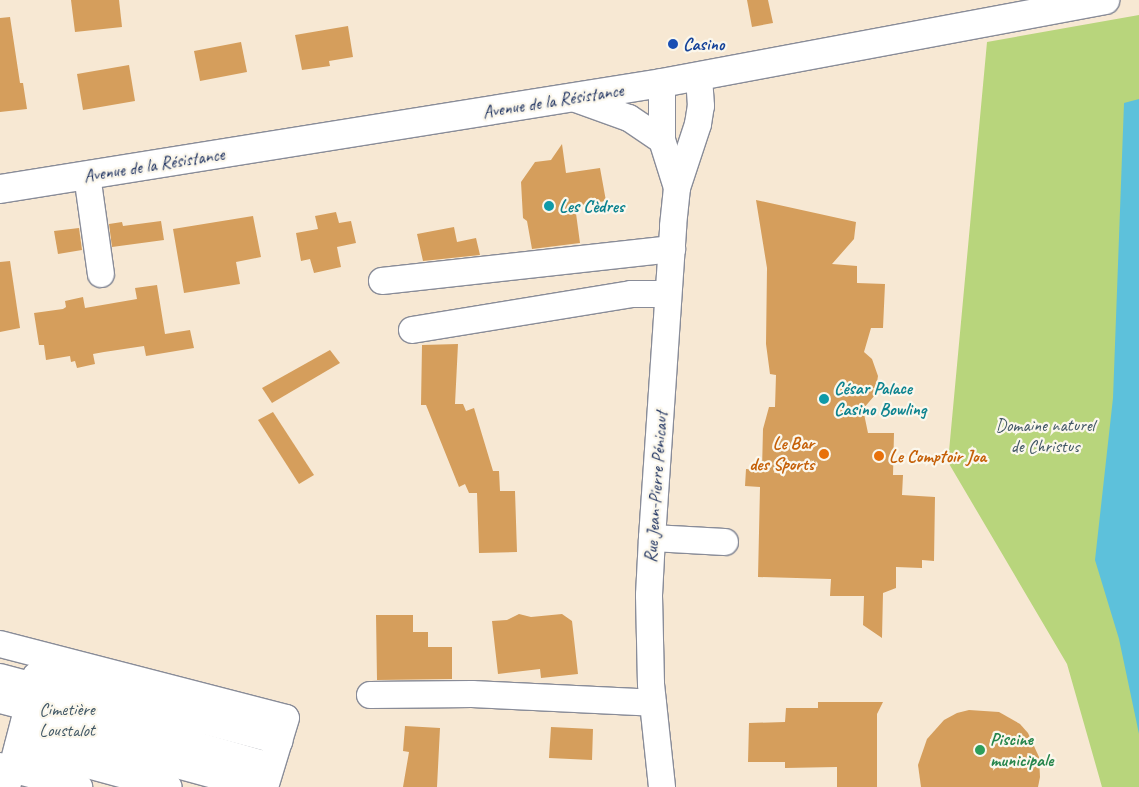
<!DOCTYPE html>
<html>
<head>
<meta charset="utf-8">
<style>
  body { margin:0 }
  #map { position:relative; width:1139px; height:787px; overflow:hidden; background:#f7e8d3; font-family:Caveat,sans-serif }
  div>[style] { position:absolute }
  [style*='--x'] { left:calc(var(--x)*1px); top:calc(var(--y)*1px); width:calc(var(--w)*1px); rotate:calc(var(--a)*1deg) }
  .green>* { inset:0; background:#b8d57c }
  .water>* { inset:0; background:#5dc1db }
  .building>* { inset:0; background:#d59e5c }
  .roads { filter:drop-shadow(1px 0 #898c98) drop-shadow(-1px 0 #898c98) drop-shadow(0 1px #898c98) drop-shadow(0 -1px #898c98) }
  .minor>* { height:26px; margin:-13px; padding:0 13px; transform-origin:13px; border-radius:13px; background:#fff }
  .major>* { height:28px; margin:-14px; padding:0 14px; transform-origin:14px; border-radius:14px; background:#fff }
  .dots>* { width:14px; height:14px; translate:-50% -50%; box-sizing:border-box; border:2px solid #fbf7ec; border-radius:50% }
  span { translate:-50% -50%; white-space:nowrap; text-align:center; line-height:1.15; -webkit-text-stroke:4.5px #fbf7ec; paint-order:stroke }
  .transit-label { font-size:18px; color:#164399; font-weight:700 }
  .left { translate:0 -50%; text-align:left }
  .street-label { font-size:18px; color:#1b2f5e }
  .culture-label { font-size:18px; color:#0d838f; font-weight:700 }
  .park-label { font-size:18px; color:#425866 }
  .food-label { font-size:18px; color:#c56008; font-weight:700 }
  .right { translate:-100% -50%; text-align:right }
  .leisure-label { font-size:18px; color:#27864d; font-weight:700 }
</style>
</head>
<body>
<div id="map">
  <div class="green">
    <i style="clip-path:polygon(1139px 15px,1139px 787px,1102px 787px,1067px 664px,948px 462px,987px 42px)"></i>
  </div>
  <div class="water">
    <i style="clip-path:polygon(1139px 99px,1139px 734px,1119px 639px,1095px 560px,1113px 398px,1124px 103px)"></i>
  </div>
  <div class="building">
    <i style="clip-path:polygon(71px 0,119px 0,122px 27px,75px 32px)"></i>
    <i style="clip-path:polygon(747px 0,768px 0,773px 23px,752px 27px)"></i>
    <i style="clip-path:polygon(10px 17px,20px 83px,23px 83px,27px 109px,0 112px,0 18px)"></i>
    <i style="clip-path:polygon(348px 26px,353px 57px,329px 61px,330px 66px,302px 70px,295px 35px)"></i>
    <i style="clip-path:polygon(241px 42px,247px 72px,200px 81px,194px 51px)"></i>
    <i style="clip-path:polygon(129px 65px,135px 101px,83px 110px,77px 74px)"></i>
    <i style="clip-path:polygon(562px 144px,566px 173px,600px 168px,606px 201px,575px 206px,580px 243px,532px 249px,527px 221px,523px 218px,521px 182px,535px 162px,551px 160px)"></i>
    <i style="clip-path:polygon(756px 200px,856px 222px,854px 239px,832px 264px,857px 266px,857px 283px,885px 284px,883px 328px,871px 328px,864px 352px,872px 359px,878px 376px,875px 395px,863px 409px,868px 433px,894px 433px,893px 475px,903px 475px,902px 495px,935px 497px,934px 561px,922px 560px,922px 568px,896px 567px,896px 588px,883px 593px,882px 638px,863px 625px,864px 596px,830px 596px,831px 579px,758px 577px,760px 487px,745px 486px,746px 469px,762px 470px,763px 429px,769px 407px,775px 407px,776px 375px,770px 374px,766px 344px,767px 268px)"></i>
    <i style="clip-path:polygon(336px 212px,339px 223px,351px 221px,356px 243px,337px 247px,341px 267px,314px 273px,310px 259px,301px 261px,296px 233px,318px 229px,315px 216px)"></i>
    <i style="clip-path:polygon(253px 216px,261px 257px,236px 262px,240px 284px,184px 293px,173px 229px)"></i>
    <i style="clip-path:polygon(161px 221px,164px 240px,112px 247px,109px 224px,122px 222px,123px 226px)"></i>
    <i style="clip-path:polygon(454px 227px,457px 242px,476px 238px,480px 255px,423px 261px,417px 234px)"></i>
    <i style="clip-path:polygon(79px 228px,82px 250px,58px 254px,54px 231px)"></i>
    <i style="clip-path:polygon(10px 261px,20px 328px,0 332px,0 262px)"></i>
    <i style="clip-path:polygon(157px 285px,165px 334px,190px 330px,194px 348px,146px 356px,144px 346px,104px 352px,93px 354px,95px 364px,77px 368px,75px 361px,71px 362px,70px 356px,46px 360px,44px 345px,39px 345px,34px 313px,63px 309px,66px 307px,65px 301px,83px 297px,85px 308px,137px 299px,135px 288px)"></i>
    <i style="clip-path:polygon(458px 344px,455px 404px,463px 404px,466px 411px,474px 408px,493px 471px,499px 471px,500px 491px,515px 491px,517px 552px,479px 553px,477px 493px,469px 493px,465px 484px,459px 487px,426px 405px,421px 405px,422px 345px)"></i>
    <i style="clip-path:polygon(330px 350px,340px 363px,272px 403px,262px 388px)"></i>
    <i style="clip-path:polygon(273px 412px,314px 475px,299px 484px,258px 420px)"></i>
    <i style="clip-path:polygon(519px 614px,531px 617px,562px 614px,572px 621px,578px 674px,541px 678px,540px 669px,498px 674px,492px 621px,507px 620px)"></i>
    <i style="clip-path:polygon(376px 615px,413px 615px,413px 632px,428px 632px,428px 647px,452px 647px,452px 679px,377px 680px)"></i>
    <i style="clip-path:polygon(818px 702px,883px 702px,877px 714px,877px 787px,837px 787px,837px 767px,785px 768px,785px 762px,748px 762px,749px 723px,785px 722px,786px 708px,818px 708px)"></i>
    <i style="clip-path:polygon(969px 710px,999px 712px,1020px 724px,1028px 733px,1039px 757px,1040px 777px,1038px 787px,921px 787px,918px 765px,927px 739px,944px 720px,957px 713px)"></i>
    <i style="clip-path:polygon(405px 726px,440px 728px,437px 787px,403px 787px,409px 752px,403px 751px)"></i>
    <i style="clip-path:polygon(551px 727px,593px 729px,592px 760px,549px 758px)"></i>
  </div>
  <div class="roads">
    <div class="minor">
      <i style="--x:662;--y:83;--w:57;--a:90"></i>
      <i style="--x:662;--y:140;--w:50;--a:72.6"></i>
      <i style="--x:573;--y:98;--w:59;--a:19.7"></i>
      <i style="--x:629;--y:118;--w:40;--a:34"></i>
      <i style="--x:87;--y:175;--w:100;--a:82"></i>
      <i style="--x:382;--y:281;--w:292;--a:-6.3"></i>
      <i style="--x:412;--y:330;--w:222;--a:-9.3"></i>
      <i style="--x:631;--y:294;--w:37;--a:0"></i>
      <i style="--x:652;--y:538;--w:73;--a:3.1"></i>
      <i style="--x:0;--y:644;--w:295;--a:14.5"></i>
      <i style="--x:286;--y:718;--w:24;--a:107"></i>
      <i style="--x:0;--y:677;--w:35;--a:15"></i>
      <i style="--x:370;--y:695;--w:102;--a:-0.6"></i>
      <i style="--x:472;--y:694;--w:181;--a:2.8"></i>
      <i style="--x:30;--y:698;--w:250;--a:15.8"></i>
      <i style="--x:0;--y:700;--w:29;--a:14"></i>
      <i style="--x:24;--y:723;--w:243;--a:15.3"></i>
      <i style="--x:18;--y:746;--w:156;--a:15.2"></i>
      <i style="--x:0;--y:766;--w:82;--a:14.9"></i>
      <i style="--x:7;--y:787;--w:115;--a:-75.4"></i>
      <i style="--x:36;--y:676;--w:252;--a:15"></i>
      <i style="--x:279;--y:741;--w:48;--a:106.9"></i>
      <i style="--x:662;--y:787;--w:104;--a:-96.1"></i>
      <i style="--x:651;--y:684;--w:89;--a:-91.3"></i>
      <i style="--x:649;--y:595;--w:57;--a:-87"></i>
      <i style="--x:652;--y:538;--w:313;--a:-86.1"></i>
      <i style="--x:673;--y:226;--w:38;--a:-84"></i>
      <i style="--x:677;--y:188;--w:67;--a:-71.8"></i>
      <i style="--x:698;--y:124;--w:18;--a:-81"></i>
      <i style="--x:701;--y:106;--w:29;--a:-94"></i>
    </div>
    <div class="major">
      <i style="--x:0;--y:189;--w:670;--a:-9.1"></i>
      <i style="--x:662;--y:83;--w:451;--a:-10.6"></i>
    </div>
  </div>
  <div class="dots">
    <i style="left:673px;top:44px;background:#1a4fb4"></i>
    <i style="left:549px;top:206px;background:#0f9aa8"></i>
    <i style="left:824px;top:399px;background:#0f9aa8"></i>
    <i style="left:824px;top:454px;background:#e8710a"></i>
    <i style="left:879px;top:456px;background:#e8710a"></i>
    <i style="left:980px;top:750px;background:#2e9e5b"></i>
  </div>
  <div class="transit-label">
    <span class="left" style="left:683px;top:44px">Casino</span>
  </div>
  <div class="street-label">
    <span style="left:553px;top:101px;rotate:-9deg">Avenue de la Résistance</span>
    <span style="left:154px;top:165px;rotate:-9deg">Avenue de la Résistance</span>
    <span style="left:656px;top:487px;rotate:-86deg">Rue Jean-Pierre Pénicaut</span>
  </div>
  <div class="culture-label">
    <span class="left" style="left:559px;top:206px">Les Cèdres</span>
    <span class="left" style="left:834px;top:399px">César Palace<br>Casino Bowling</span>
  </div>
  <div class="park-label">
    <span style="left:1045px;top:436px">Domaine naturel<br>de Christus</span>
    <span style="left:67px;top:720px">Cimetière<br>Loustalot</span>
  </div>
  <div class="food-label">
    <span class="right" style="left:814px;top:454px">Le Bar<br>des Sports</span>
    <span class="left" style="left:889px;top:456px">Le Comptoir Joa</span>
  </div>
  <div class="leisure-label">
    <span class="left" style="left:990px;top:750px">Piscine<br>municipale</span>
  </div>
</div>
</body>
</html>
